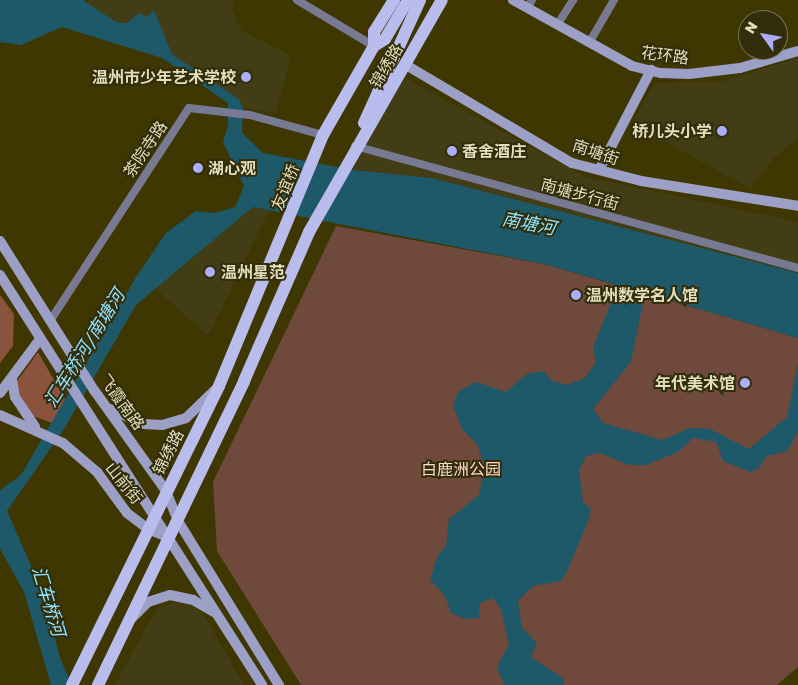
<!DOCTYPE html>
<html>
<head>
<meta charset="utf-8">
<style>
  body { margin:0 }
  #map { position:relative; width:798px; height:685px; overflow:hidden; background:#3f3701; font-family:"Golos Text","Noto Sans SC",sans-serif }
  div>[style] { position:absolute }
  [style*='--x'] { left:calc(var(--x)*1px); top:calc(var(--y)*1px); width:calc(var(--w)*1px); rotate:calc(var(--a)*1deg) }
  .built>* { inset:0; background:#433d15 }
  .green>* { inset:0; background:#6f493c }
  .forest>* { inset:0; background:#8b523e }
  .water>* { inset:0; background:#1e596a }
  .street>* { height:8px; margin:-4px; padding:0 4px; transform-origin:4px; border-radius:4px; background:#787a93 }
  .secondary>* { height:10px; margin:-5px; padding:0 5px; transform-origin:5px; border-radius:5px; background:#9da0c6 }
  .primary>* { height:12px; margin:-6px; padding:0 6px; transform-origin:6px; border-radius:6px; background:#b9bdee }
  .dots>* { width:14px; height:14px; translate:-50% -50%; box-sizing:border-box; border:2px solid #322d0a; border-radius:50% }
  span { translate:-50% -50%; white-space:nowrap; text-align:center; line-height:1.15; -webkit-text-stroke:4px #322d0a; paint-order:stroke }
  .street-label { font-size:16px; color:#e2debe }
  .poi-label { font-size:16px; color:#e2debe; font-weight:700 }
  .right { translate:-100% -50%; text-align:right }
  .left { translate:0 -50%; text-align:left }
  .park-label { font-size:16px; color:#fed9cc }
  .water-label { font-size:18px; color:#8fe3ff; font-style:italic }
  .north { position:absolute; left:738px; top:10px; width:50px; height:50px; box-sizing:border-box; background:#322d0a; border:1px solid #787452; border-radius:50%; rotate:302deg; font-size:14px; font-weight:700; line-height:20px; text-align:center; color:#e2debe }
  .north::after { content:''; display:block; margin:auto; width:18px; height:22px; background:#abaffb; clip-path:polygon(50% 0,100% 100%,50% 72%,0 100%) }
</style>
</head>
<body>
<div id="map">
  <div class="built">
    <i style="clip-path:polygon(89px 0,236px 0,232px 9px,242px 31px,291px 55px,276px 113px,243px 108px,239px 99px,172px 54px,154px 11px,146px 17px,139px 13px,127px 23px,116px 22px,87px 4px)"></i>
    <i style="clip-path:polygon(798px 58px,798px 139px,773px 158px,751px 189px,632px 123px,655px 83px,720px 82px)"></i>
    <i style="clip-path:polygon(405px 78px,586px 177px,798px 222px,798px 273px,432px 178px,353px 170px,376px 121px)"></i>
    <i style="clip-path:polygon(253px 207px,269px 211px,208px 336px,156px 289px)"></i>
    <i style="clip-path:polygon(183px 601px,202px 612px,244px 685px,115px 685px,157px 608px)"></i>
  </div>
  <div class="green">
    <i style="clip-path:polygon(336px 226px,544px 264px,798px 338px,798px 667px,777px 685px,301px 685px,217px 551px,213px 482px)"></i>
  </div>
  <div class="forest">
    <i style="clip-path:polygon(0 295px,14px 314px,13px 346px,0 363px)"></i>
    <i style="clip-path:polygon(38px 352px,66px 401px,52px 423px,28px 414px,15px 384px)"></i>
  </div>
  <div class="water">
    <i style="clip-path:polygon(0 0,83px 0,116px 22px,127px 23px,139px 13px,146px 17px,154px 10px,172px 54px,239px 99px,243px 108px,242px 133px,263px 153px,353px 170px,432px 178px,798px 273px,798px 338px,645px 293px,631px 362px,593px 409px,603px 423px,662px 440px,690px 428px,710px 429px,749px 449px,787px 417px,798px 364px,798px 432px,787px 451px,767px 456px,758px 469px,750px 472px,723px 461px,716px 442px,693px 438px,678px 452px,646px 465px,629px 465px,600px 453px,586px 456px,579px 470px,583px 503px,591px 509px,589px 519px,568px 569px,561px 581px,533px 586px,518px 601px,522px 628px,537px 643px,531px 657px,564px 679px,564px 685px,504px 685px,497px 667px,509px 644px,501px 610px,493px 598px,480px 603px,479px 618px,465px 619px,451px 613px,445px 596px,430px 580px,438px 555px,446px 546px,449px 519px,479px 495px,485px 467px,477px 444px,462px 429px,453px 406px,458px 392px,476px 382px,506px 392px,527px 374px,544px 371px,552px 381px,567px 385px,585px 378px,596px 362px,593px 347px,611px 303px,614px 284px,544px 264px,253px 207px,136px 305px,64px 429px,7px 511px,46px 600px,60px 658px,72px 685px,51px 685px,24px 592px,0 549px,0 490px,21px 475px,136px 277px,166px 233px,196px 211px,215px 213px,235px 207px,244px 186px,223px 142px,228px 126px,228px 103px,162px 58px,62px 27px,21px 45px,0 42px)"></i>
  </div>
  <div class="street">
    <i style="--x:297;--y:0;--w:90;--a:30.9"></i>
    <i style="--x:527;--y:8;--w:9;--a:-58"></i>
    <i style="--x:557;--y:25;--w:30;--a:-57"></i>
    <i style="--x:589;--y:43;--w:50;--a:-59.8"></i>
    <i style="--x:355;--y:146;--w:459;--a:15.4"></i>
    <i style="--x:50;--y:321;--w:254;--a:-56.9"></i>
    <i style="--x:189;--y:108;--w:61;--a:6.5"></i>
    <i style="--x:250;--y:115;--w:76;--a:15.3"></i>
  </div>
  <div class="secondary">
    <i style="--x:513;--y:0;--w:136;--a:29"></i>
    <i style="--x:632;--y:66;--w:30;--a:14"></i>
    <i style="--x:661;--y:73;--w:28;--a:2"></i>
    <i style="--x:689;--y:74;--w:51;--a:-6.7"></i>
    <i style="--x:740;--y:68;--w:60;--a:-16.3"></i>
    <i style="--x:406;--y:65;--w:193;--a:30.6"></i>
    <i style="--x:572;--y:163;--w:71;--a:14.6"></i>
    <i style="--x:641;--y:181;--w:159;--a:9"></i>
    <i style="--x:599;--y:170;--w:113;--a:-62.5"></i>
    <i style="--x:0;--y:241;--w:176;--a:57.8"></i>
    <i style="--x:94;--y:390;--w:124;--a:54.5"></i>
    <i style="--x:166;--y:491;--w:32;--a:68"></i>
    <i style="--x:178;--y:521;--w:193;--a:58.4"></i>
    <i style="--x:0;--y:275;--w:487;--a:57.4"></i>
    <i style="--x:12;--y:379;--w:18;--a:81"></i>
    <i style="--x:15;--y:397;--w:36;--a:56"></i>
    <i style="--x:0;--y:393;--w:67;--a:-53.5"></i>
    <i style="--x:110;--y:409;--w:36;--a:24"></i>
    <i style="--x:143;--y:424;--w:19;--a:3"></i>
    <i style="--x:162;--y:425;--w:25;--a:-16"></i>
    <i style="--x:186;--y:418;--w:40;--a:-44"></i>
    <i style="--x:0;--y:415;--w:69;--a:24"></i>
    <i style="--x:63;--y:443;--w:45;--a:40.5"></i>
    <i style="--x:97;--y:472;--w:51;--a:53.8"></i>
    <i style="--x:127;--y:513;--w:26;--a:37"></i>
    <i style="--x:148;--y:529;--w:22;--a:22"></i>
    <i style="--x:132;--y:618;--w:23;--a:-45"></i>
    <i style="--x:148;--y:602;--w:23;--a:-18"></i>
    <i style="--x:170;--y:595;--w:24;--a:12"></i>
    <i style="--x:193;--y:600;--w:24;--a:30"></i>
  </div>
  <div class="primary">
    <i style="--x:374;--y:46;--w:13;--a:-32"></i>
    <i style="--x:385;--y:39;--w:45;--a:-59.5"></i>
    <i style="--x:364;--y:123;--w:135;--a:-65.5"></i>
    <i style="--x:72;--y:685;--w:333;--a:-63.8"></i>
    <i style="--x:219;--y:386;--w:272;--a:-67.5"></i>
    <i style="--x:323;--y:135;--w:103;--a:-60.2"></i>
    <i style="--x:374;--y:46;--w:14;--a:-90"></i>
    <i style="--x:374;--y:32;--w:38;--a:-58"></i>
    <i style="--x:98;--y:685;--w:337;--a:-64.3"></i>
    <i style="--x:244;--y:381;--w:163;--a:-66.4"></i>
    <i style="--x:309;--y:232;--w:267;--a:-60.2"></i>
  </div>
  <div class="dots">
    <i style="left:246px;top:77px;background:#abaffb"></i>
    <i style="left:722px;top:131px;background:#abaffb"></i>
    <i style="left:452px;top:151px;background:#abaffb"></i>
    <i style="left:198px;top:168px;background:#abaffb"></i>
    <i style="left:210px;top:272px;background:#abaffb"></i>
    <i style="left:576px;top:295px;background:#abaffb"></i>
    <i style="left:745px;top:383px;background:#abaffb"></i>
  </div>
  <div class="street-label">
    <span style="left:665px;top:55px;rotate:7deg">花环路</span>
    <span style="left:386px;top:66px;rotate:-59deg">锦绣路</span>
    <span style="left:145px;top:149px;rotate:-56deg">茶院寺路</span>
    <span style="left:596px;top:152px;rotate:18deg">南塘街</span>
    <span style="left:285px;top:187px;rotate:-68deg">友谊桥</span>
    <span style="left:580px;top:194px;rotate:15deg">南塘步行街</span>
    <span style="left:122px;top:402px;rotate:54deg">飞霞南路</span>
    <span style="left:168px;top:452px;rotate:-63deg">锦绣路</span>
    <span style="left:124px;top:483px;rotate:51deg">山前街</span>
  </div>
  <div class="poi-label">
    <span class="right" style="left:236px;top:77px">温州市少年艺术学校</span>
    <span class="right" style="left:712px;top:131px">桥儿头小学</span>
    <span class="left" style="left:462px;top:151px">香舍酒庄</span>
    <span class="left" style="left:208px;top:168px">湖心观</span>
    <span class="left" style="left:221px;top:272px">温州星范</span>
    <span class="left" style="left:586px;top:295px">温州数学名人馆</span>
    <span class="right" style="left:735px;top:383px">年代美术馆</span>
  </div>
  <div class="park-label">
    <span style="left:461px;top:469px">白鹿洲公园</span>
  </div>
  <div class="water-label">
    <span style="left:529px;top:223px;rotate:11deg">南塘河</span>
    <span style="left:84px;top:348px;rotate:-58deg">汇车桥河/南塘河</span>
    <span style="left:49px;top:601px;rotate:73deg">汇车桥河</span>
  </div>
  <div class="north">N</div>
</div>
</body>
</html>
